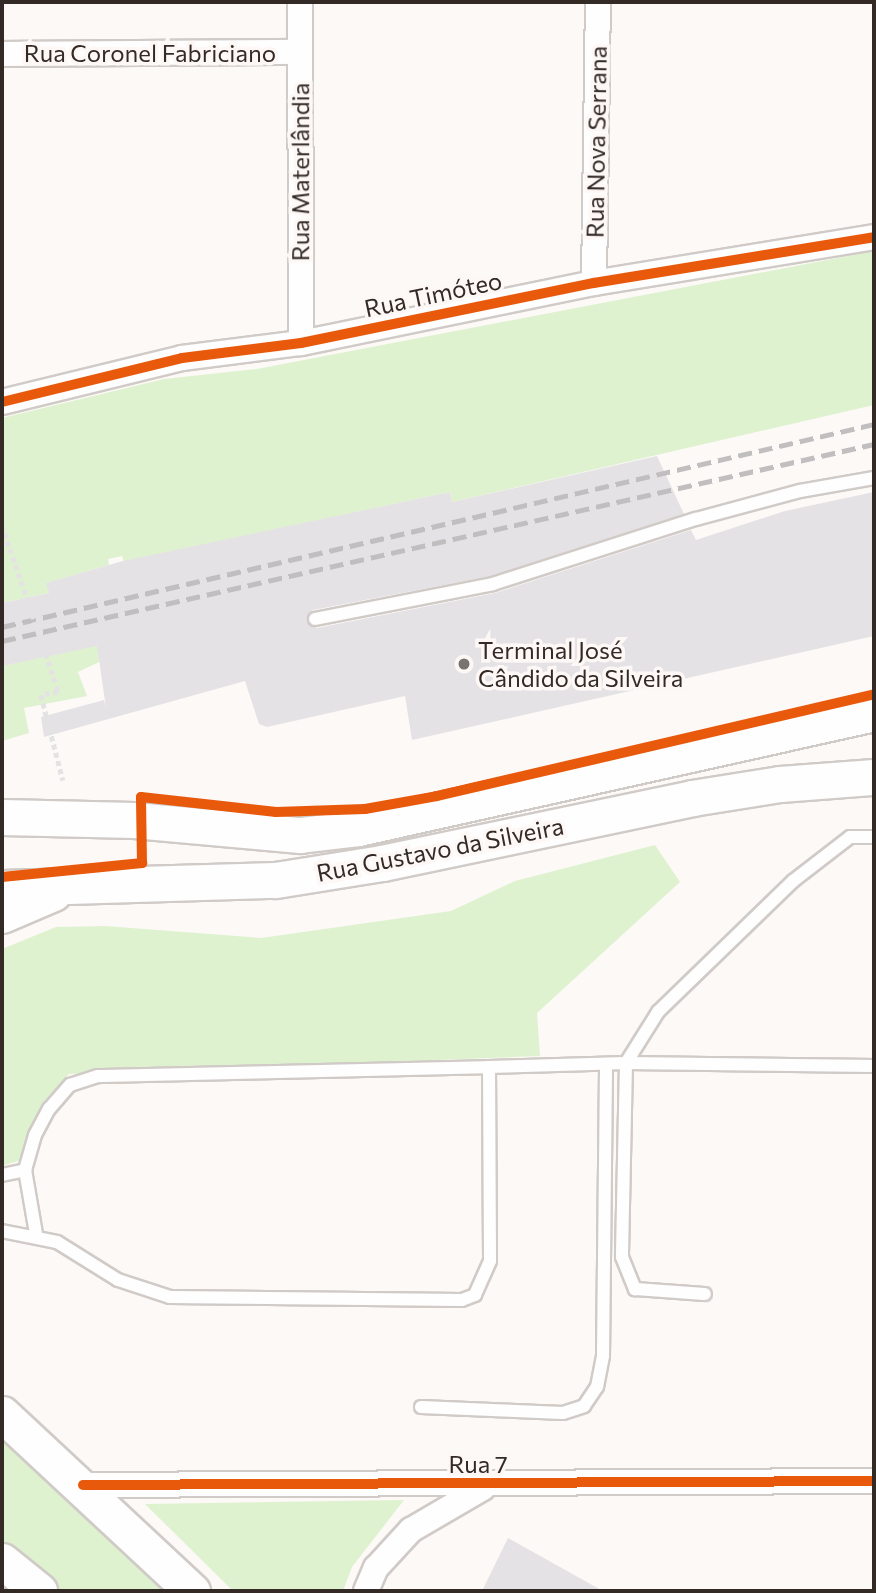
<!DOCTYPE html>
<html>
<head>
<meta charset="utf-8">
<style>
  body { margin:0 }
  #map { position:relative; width:876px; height:1593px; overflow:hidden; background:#fcf9f7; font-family:Commissioner,sans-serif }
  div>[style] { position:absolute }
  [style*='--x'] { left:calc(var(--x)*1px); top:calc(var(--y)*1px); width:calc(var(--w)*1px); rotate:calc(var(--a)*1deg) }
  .green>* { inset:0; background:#dff2cf }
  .building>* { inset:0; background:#e5e2e5 }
  .path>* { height:4.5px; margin-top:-2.25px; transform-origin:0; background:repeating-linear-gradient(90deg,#e4e3e3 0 5px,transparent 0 8.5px) }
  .roads { filter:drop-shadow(2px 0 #d1cbc8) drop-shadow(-2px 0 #d1cbc8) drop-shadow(0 2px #d1cbc8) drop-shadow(0 -2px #d1cbc8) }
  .lane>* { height:12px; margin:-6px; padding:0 6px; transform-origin:6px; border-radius:6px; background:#fffefe }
  .street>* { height:24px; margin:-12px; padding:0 12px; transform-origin:12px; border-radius:12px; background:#fffefe }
  .secondary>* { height:35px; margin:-17.5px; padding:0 17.5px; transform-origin:17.5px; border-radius:17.5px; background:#fffefe }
  .rail>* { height:5px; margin-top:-2.5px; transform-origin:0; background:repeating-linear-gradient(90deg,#c0bebe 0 14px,transparent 0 21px) }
  .path-bridge>* { height:4.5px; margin-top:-2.25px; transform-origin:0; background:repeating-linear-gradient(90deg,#e4e3e3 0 5px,transparent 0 8.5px) }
  .cycleway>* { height:10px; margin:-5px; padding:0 5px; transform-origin:5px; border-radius:5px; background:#e8590c }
  .dots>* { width:19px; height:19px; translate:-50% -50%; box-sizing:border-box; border:4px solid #fdf8f6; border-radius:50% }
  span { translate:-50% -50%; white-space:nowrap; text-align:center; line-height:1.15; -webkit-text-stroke:7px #fdf8f6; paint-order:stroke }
  .street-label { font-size:24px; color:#332a26 }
  .poi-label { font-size:24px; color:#332a26 }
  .left { translate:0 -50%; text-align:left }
  .frame { position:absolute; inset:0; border:4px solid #332a26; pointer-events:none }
</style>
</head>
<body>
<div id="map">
  <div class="green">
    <i style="clip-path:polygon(874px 251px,874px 405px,452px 502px,450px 492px,124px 562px,122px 556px,108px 559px,109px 565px,47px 583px,49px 593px,2px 603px,2px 418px,164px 379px,257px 369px)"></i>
    <i style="clip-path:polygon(110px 641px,114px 655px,78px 672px,87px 696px,24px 708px,29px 733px,2px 741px,2px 666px)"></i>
    <i style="clip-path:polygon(655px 845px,680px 882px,537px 1013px,540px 1056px,69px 1074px,42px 1103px,21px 1160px,2px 1166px,2px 949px,56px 927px,105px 926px,261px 938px,451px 911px,515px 881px)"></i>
    <i style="clip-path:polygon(2px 1438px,99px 1522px,175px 1591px,59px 1591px,2px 1541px)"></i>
    <i style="clip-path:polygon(404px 1500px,352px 1567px,343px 1591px,233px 1591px,145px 1504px)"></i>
  </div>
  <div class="building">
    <i style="clip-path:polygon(657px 456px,684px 514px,491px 576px,313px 610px,307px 621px,317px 628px,495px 593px,691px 530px,696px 540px,785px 511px,874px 492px,874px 636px,412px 740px,405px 696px,267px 727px,259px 724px,245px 681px,44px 737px,41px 717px,104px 700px,106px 708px,97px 646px,2px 666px,2px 603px,49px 593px,46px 583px,123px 561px,450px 492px,452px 502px)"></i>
    <i style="clip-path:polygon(508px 1538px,603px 1591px,482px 1591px)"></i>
  </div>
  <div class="path">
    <i style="--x:57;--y:687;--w:5;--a:79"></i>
    <i style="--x:58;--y:692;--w:17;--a:170"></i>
    <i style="--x:41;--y:695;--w:88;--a:75.5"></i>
  </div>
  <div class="roads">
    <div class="lane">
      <i style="--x:315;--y:619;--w:181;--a:-11.1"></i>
      <i style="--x:493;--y:584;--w:213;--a:-17.8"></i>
      <i style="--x:696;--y:519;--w:108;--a:-15.1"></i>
      <i style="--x:800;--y:491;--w:75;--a:-10"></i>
      <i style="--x:874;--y:837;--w:24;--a:180"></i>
      <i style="--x:850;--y:837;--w:72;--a:142.3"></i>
      <i style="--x:793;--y:881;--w:188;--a:135.9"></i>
      <i style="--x:658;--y:1012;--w:60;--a:122.1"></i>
      <i style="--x:626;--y:1063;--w:248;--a:0.7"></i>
      <i style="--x:489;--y:1067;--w:137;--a:-1.7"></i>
      <i style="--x:626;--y:1063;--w:194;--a:91.2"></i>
      <i style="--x:622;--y:1257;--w:35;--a:68"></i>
      <i style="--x:635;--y:1289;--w:70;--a:4.1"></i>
      <i style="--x:25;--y:1170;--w:65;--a:80.2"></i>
      <i style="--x:2;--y:1175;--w:24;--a:-12"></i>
      <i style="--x:25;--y:1170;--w:36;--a:-74"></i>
      <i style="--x:35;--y:1135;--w:30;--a:-62"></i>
      <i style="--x:49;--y:1109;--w:32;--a:-49"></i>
      <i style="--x:70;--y:1085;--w:29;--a:-18"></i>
      <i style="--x:98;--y:1076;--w:391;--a:-1.3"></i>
      <i style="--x:489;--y:1067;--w:194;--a:89.7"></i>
      <i style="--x:490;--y:1261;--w:37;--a:114"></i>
      <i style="--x:475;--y:1295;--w:14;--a:159"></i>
      <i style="--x:462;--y:1300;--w:292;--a:-179.4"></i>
      <i style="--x:170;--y:1297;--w:55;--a:-161.9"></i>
      <i style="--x:118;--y:1280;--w:72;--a:-148.1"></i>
      <i style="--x:57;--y:1242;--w:56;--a:-168.7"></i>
      <i style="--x:421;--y:1407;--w:142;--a:2.4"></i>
      <i style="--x:563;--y:1413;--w:22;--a:-18"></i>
      <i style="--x:584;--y:1406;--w:23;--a:-56"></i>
      <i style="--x:597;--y:1387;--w:32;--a:-79"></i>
      <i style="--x:603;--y:1356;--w:292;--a:-89.4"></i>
    </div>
    <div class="street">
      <i style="--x:300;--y:2;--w:341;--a:89.8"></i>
      <i style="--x:2;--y:54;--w:297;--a:-0.4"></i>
      <i style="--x:594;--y:283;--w:281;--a:-89.2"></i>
      <i style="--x:2;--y:402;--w:185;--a:-13.7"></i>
      <i style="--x:182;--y:358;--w:120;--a:-7.2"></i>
      <i style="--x:301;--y:343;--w:299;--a:-11.6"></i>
      <i style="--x:594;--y:283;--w:284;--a:-9.3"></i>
      <i style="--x:83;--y:1485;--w:791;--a:-0.29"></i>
      <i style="--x:366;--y:1591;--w:25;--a:-67"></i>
      <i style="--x:376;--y:1568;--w:52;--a:-47.4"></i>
      <i style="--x:411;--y:1530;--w:83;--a:-30.3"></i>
    </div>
    <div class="secondary">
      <i style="--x:2;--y:817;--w:132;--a:1.3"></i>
      <i style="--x:134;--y:820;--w:167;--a:5.2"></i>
      <i style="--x:300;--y:835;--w:58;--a:-6.9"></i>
      <i style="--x:358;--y:828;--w:529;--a:-12.56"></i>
      <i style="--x:2;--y:888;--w:274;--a:-1.7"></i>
      <i style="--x:276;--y:880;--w:107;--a:-9.1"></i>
      <i style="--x:382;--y:863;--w:317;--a:-11.8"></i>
      <i style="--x:692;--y:798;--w:89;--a:-9"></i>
      <i style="--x:780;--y:784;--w:94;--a:-4.3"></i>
      <i style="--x:2;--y:915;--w:56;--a:-23.3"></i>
      <i style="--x:2;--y:1414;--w:260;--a:43"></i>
      <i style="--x:2;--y:1561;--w:48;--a:39"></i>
    </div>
  </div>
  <div class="rail">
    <i style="--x:2;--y:627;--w:895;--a:-13.1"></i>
    <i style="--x:2;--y:641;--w:894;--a:-12.73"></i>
  </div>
  <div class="path-bridge">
    <i style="--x:2;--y:525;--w:171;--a:71.2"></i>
  </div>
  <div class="cycleway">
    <i style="--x:2;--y:402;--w:185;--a:-13.7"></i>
    <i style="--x:182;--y:358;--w:120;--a:-7.2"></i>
    <i style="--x:301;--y:343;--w:299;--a:-11.6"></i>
    <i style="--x:594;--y:283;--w:284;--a:-9.3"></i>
    <i style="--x:2;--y:877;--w:141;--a:-5.7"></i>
    <i style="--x:142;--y:863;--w:66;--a:-90.9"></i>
    <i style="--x:141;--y:797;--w:136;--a:6.3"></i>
    <i style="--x:276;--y:812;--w:89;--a:-1.9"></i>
    <i style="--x:365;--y:809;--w:73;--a:-10.2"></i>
    <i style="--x:437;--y:796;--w:449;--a:-13.1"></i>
    <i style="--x:83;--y:1485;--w:791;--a:-0.29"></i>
  </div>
  <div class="dots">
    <i style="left:464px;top:664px;background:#79726f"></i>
  </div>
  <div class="street-label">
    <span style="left:150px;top:53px">Rua Coronel Fabriciano</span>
    <span style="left:596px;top:142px;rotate:-89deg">Rua Nova Serrana</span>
    <span style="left:300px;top:172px;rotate:-90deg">Rua Materlândia</span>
    <span style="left:433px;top:294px;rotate:-12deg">Rua Timóteo</span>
    <span style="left:440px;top:849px;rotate:-11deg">Rua Gustavo da Silveira</span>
    <span style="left:478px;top:1464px">Rua 7</span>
  </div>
  <div class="poi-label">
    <span class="left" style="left:478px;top:664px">Terminal José<br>Cândido da Silveira</span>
  </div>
  <div class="frame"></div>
</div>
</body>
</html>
